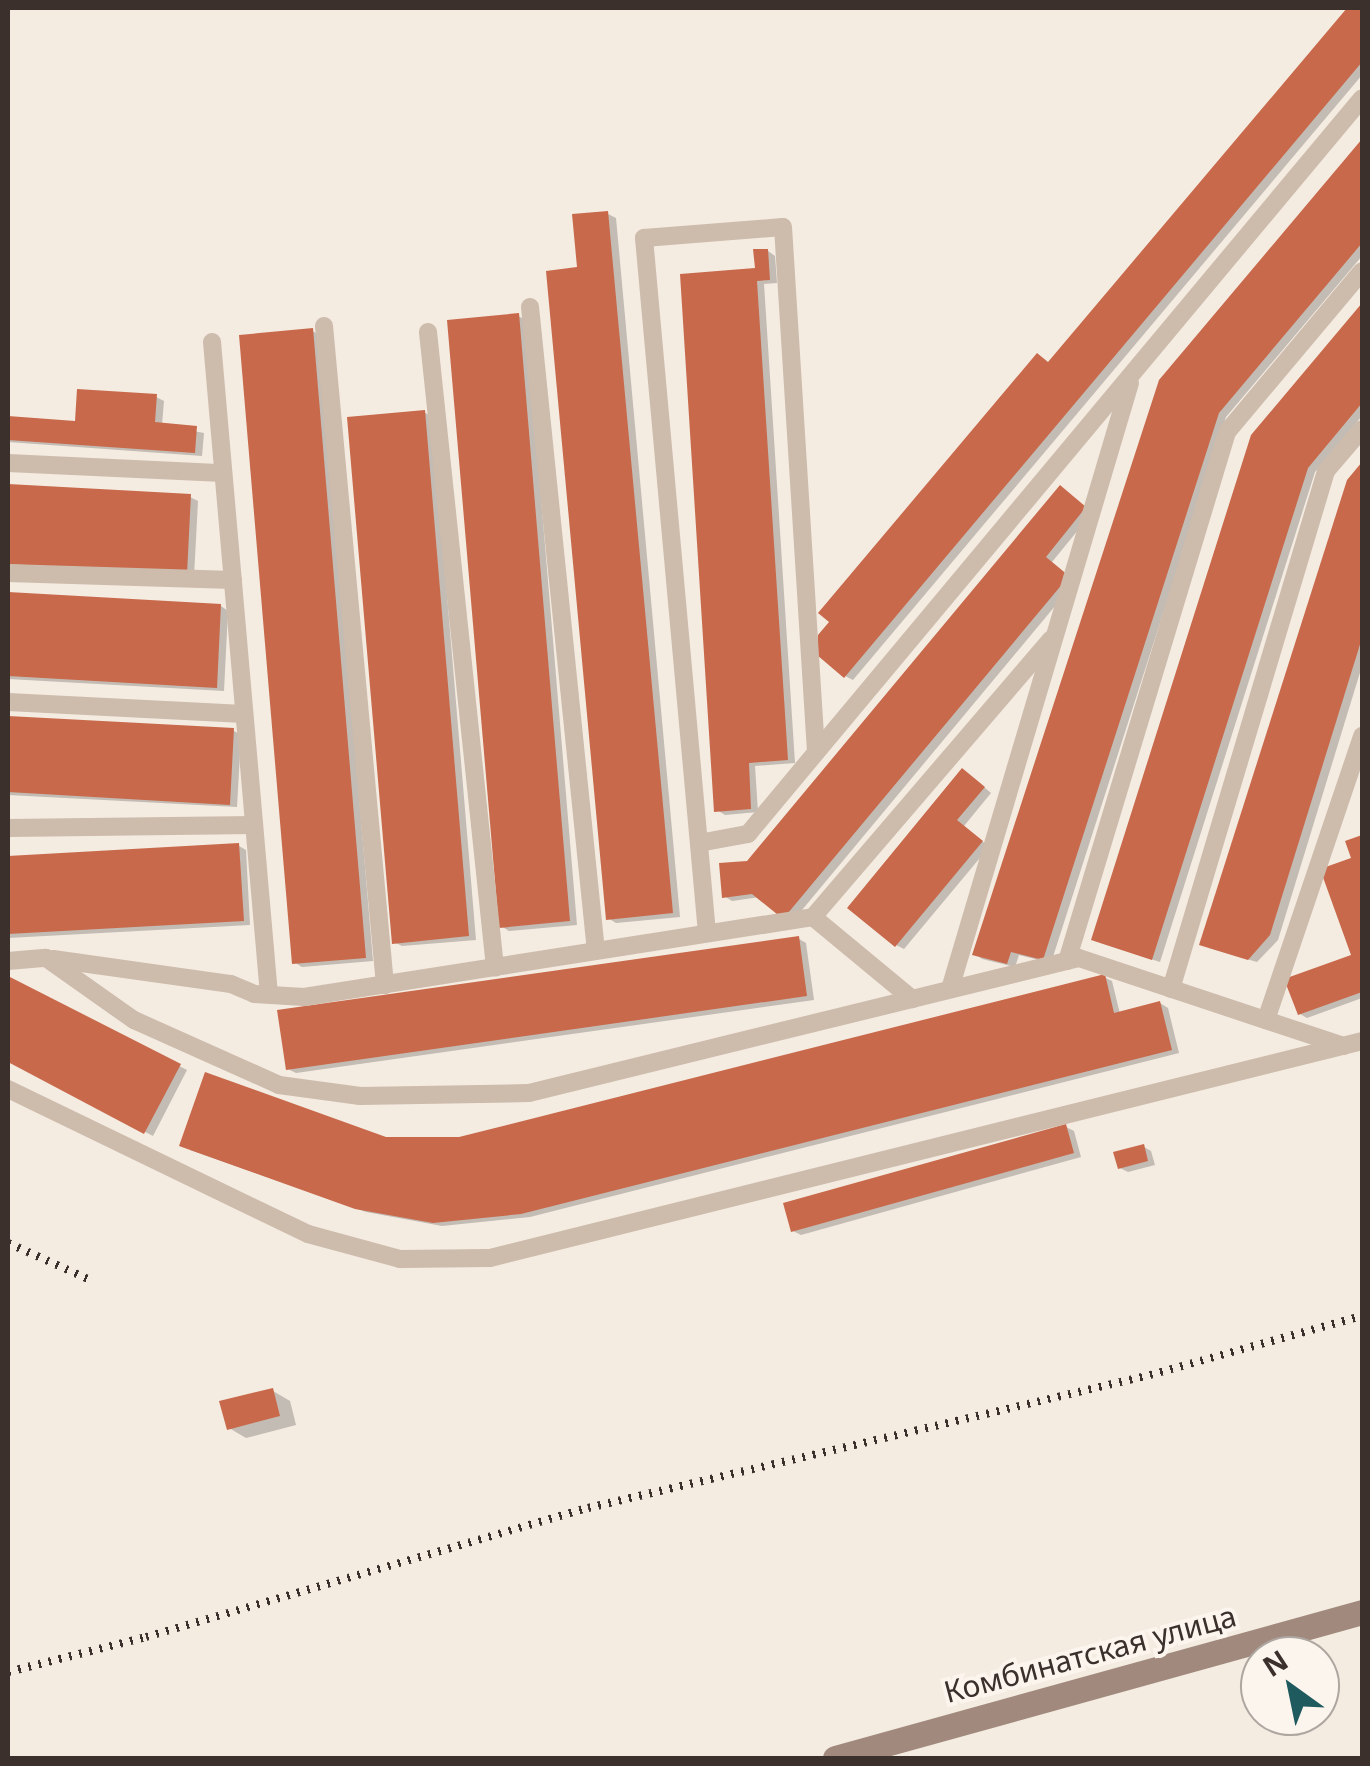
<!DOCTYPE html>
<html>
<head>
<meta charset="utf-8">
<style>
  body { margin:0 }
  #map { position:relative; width:1370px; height:1766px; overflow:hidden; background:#f4ebe1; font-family:"Noto Sans",sans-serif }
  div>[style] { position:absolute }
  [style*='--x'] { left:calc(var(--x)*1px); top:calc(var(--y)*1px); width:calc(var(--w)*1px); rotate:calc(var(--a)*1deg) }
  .shadow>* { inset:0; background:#0003 }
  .building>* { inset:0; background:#c8694b }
  .service>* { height:18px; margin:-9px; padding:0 9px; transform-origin:9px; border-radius:9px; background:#cdbbac }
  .secondary>* { height:25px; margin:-12.5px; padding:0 12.5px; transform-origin:12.5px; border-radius:12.5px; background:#a18a7d }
  .rail>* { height:8px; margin-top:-4px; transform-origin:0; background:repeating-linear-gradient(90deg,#3b302b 0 2.5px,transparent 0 10.5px) }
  span { translate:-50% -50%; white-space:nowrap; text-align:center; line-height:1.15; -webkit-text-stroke:8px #fbf5ee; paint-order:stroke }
  .street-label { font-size:30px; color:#3b302b }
  .frame { position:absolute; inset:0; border:10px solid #3b302b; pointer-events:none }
  .north { position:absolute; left:1240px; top:1636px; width:100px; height:100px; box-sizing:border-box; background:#fbf5ee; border:2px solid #aea6a0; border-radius:50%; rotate:327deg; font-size:28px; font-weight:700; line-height:40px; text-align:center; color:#3b302b }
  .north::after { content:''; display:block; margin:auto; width:35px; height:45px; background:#1f5a5e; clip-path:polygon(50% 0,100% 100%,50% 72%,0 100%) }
</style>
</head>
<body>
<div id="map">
  <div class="shadow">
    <i style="clip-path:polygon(1350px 8px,1362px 8px,1362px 75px,853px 680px,845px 676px,1050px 364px)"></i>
    <i style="clip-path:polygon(1362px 143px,1362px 256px,1226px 417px,1051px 963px,1019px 955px,1015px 967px,982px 959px,975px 954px,1161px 381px)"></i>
    <i style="clip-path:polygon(608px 214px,616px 218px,680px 917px,616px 923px,608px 918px,580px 270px)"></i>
    <i style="clip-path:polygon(768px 251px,775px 256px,777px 283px,764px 284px,795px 763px,755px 766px,758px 812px,725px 815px,717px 810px,757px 271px)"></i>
    <i style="clip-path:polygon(1362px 307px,1362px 416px,1315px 472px,1160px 962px,1101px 943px,1254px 437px)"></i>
    <i style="clip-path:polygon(518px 316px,526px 320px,577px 925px,509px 931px,501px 926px)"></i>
    <i style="clip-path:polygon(312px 331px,320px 335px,373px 961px,302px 967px,294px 962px)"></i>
    <i style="clip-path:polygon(156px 397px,164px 401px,162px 425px,204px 433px,202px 456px,8px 442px,8px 418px,78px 423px)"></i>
    <i style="clip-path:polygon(424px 412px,432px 417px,476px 940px,402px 946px,394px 942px)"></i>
    <i style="clip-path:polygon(1362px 465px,1362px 666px,1278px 940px,1257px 962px,1209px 948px,1349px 482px)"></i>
    <i style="clip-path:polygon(8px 487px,190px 497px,198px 501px,194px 577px,8px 567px)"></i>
    <i style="clip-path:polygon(1061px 489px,1092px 513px,1052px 562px,1075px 582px,792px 922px,760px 897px,732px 901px,724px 896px)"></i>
    <i style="clip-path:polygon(8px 595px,221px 606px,228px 611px,224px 691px,8px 679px)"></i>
    <i style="clip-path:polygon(8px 719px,234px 731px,241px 735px,237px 807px,8px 795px)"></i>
    <i style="clip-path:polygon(970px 775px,991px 793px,964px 826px,989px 847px,904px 949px,896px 945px)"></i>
    <i style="clip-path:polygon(1362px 838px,1362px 998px,1307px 1018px,1300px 1014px,1354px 957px,1354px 859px,1348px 843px)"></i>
    <i style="clip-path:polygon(239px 846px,246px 850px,250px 925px,8px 938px,8px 859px)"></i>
    <i style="clip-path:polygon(799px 939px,806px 943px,814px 1000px,296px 1073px,288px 1069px)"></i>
    <i style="clip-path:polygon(1104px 977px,1112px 981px,1120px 1014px,1160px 1003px,1168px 1008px,1179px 1053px,530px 1217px,442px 1226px,366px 1212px,190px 1150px,459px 1140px)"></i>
    <i style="clip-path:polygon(8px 978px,187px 1070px,153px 1136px,8px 1060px)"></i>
    <i style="clip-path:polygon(1066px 1127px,1074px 1131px,1081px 1157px,801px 1235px,793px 1231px)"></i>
    <i style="clip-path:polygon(1144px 1147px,1151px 1151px,1155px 1165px,1128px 1172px,1120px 1168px)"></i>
    <i style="clip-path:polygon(273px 1391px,290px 1401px,296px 1425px,246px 1438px,229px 1428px)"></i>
  </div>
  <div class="building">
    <i style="clip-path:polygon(1347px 8px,1362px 8px,1362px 62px,844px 678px,817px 655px,818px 635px,829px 622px,818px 613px,1037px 353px,1048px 362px)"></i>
    <i style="clip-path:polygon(1362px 139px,1362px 243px,1219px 413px,1043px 960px,1011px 952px,1007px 964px,972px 955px,1159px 380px)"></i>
    <i style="clip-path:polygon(608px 211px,673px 913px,606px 920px,546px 271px,577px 267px,572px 214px)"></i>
    <i style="clip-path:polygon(753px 249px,768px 249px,770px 280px,757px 281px,788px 760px,749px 763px,751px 809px,714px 812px,680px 274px,755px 268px)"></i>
    <i style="clip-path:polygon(1362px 303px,1362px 403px,1308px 468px,1152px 960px,1091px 940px,1251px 435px)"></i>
    <i style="clip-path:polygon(519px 313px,570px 921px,499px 928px,447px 320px)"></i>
    <i style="clip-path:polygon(313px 328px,366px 958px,292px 964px,239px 335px)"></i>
    <i style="clip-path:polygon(77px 389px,157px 394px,155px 422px,197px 426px,195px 453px,8px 440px,8px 416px,75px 421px)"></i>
    <i style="clip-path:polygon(425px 410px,469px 936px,392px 944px,347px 417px)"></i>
    <i style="clip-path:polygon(1362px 462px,1362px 638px,1270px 935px,1248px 960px,1199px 945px,1347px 480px)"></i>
    <i style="clip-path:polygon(8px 484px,191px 494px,187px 574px,8px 564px)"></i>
    <i style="clip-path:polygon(1060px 485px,1086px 507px,1046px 557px,1069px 576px,783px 919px,752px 894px,722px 898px,719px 863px,747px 861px)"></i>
    <i style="clip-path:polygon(8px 592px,221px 604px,217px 688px,8px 676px)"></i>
    <i style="clip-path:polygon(8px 716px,234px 728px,230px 805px,8px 792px)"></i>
    <i style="clip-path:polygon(962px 768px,985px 787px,957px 820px,983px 841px,895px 947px,847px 908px)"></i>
    <i style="clip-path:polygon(1362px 835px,1362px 992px,1298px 1015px,1284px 979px,1351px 955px,1320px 869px,1351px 858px,1345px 841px)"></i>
    <i style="clip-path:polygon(239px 843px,244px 921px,8px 934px,8px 856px)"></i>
    <i style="clip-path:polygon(799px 936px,807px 996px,286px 1070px,277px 1010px)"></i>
    <i style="clip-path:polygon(1105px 974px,1114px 1013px,1160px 1001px,1172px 1050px,521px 1214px,433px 1223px,355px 1209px,179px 1146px,205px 1072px,386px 1137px,459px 1137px)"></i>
    <i style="clip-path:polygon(8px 976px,181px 1064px,144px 1134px,8px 1062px)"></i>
    <i style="clip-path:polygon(1066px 1124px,1074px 1153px,791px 1232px,783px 1203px)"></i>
    <i style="clip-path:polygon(1144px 1144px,1148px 1161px,1118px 1169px,1113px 1152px)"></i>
    <i style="clip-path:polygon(273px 1388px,280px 1416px,227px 1430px,219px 1401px)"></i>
  </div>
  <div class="service">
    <i style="--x:530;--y:307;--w:647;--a:84.15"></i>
    <i style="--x:324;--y:326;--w:662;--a:84.71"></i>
    <i style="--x:428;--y:332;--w:639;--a:83.98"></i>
    <i style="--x:212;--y:342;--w:655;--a:85.01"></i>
    <i style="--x:8;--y:463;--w:215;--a:2.7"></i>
    <i style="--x:8;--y:573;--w:225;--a:1.8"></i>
    <i style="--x:8;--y:702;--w:236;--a:2.9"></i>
    <i style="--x:8;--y:828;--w:246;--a:-0.7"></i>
    <i style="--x:699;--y:843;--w:50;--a:-10.4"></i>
    <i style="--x:748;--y:834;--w:958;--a:-50.16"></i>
    <i style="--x:813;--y:917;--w:366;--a:-49.4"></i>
    <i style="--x:707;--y:933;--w:698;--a:-95.18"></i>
    <i style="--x:644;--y:238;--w:139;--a:-4.5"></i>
    <i style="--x:783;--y:227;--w:526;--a:86.4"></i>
    <i style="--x:53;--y:959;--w:180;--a:8"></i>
    <i style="--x:231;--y:984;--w:25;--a:23"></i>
    <i style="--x:254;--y:994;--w:50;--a:3.4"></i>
    <i style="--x:304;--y:997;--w:515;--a:-8.93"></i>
    <i style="--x:813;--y:917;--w:129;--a:39.6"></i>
    <i style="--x:8;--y:961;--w:38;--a:-5"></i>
    <i style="--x:46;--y:958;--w:108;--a:35.2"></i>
    <i style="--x:134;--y:1020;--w:159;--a:24.1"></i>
    <i style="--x:279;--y:1085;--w:82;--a:7.7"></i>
    <i style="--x:360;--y:1096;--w:169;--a:-1"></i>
    <i style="--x:529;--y:1093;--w:566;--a:-13.79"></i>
    <i style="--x:1079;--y:958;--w:279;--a:18.4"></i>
    <i style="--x:1067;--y:961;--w:553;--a:-73.17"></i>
    <i style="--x:1227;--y:432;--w:210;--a:-50"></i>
    <i style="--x:950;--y:989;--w:632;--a:-73.46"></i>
    <i style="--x:1171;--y:989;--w:541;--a:-73.34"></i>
    <i style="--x:1326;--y:471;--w:55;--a:-49.4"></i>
    <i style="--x:1266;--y:1020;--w:300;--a:-71.3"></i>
    <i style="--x:8;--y:1089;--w:333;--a:25.8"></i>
    <i style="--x:308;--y:1234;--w:95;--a:15.2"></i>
    <i style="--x:400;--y:1259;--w:90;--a:-0.6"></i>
    <i style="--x:490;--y:1258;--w:899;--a:-13.97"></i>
  </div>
  <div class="secondary">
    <i style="--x:835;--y:1758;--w:547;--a:-15.48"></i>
  </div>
  <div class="rail">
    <i style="--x:8;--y:1243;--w:88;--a:24.2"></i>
    <i style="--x:8;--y:1672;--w:142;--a:-14.2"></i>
    <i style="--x:146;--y:1637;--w:460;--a:-16.3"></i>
    <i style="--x:588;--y:1508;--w:578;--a:-13.31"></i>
    <i style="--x:1150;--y:1375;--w:220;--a:-15.6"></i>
  </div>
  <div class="street-label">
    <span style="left:1090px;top:1654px;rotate:-15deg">Комбинатская улица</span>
  </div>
  <div class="frame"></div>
  <div class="north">N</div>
</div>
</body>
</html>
